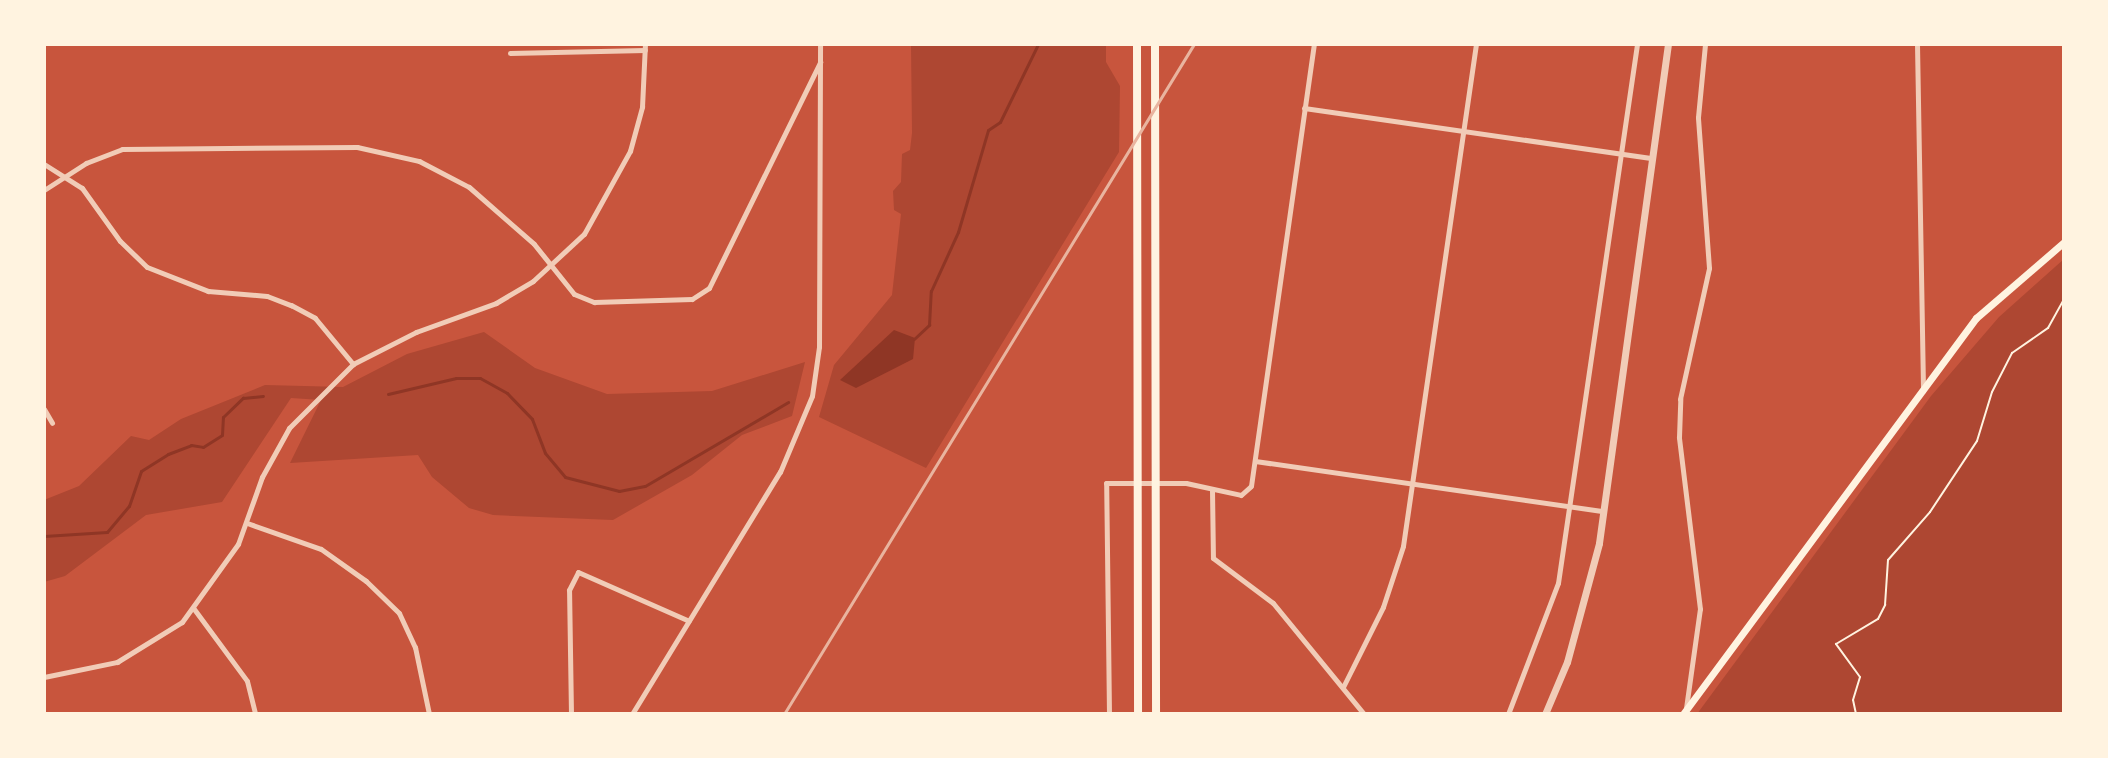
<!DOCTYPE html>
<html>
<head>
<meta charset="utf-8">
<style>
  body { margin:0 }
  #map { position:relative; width:2108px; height:758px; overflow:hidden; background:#c8553d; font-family:"Asap Condensed",sans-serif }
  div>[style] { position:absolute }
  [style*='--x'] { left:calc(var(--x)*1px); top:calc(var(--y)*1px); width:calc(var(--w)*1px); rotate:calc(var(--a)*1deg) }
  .green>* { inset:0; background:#ae4732 }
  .water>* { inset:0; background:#8f3625 }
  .stream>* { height:3px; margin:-1.5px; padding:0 1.5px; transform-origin:1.5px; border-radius:1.5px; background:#8f3625 }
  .path>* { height:2px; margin:-1px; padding:0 1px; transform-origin:1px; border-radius:1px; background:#fff3e0 }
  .minor>* { height:5px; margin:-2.5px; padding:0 2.5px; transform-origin:2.5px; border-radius:2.5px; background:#f1ccb7 }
  .tertiary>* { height:7px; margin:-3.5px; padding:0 3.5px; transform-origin:3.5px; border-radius:3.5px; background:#f1ccb7 }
  .secondary>* { height:7px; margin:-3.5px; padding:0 3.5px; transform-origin:3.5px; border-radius:3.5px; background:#fff3e0 }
  .primary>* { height:8px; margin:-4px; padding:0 4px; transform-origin:4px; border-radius:4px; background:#fff3e0 }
  .rail>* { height:3px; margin:-1.5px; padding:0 1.5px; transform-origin:1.5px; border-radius:1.5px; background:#e9b49f }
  span { translate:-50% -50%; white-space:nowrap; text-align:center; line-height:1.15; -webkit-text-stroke:8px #fff3e0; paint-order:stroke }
  .frame { position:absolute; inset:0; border:46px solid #fff3e0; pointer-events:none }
</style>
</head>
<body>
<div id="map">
  <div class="green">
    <i style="clip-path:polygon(911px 44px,1106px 44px,1106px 62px,1120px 86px,1119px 152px,926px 468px,819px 417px,834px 365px,892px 295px,901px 214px,894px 210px,893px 191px,901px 182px,902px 154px,910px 150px,912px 133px)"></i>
    <i style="clip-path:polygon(2064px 259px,2064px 714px,1697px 714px,1931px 396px,1999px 317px)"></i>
    <i style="clip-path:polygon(484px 332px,535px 368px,607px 394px,712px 391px,805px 362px,792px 416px,742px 435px,692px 475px,613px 520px,493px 515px,469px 508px,432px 477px,418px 455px,290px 463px,321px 400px,291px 398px,222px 502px,146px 515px,65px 576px,44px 582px,44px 500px,79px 486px,131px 436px,149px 440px,181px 419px,265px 385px,343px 387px,407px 354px)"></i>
  </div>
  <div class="water">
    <i style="clip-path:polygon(894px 330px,915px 338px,913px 359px,856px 388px,840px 380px)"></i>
  </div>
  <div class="stream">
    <i style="--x:914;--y:339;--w:21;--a:-43"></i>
    <i style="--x:929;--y:325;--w:34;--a:-87"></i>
    <i style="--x:931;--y:291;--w:65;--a:-65.4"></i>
    <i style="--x:958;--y:232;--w:106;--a:-73.6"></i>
    <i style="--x:988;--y:130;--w:14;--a:-34"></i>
    <i style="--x:1000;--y:122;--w:87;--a:-64"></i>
    <i style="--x:388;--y:394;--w:70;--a:-13.2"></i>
    <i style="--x:456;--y:378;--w:24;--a:0"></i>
    <i style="--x:480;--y:378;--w:31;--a:29"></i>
    <i style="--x:507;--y:393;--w:36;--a:46"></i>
    <i style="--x:532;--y:419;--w:36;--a:69"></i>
    <i style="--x:545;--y:453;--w:31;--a:50"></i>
    <i style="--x:565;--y:477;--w:56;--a:14.5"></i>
    <i style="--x:619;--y:491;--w:26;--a:-11"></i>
    <i style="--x:645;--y:486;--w:166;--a:-30.4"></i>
    <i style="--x:44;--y:536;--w:63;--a:-3.6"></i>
    <i style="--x:107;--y:532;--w:34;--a:-50"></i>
    <i style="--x:129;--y:506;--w:37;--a:-71"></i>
    <i style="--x:141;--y:471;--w:32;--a:-32"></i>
    <i style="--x:168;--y:454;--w:25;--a:-21"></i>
    <i style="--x:191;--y:445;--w:12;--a:9"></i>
    <i style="--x:203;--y:447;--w:22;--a:-32"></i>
    <i style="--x:222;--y:435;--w:18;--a:-87"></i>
    <i style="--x:223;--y:417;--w:28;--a:-44"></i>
    <i style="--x:243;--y:398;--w:20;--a:-6"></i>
  </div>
  <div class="path">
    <i style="--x:1856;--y:714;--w:14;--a:-102"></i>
    <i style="--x:1853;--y:700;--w:24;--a:-73"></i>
    <i style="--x:1860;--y:677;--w:41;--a:-126"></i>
    <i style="--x:1836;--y:644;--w:49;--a:-30.8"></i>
    <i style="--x:1878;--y:619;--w:16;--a:-63"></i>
    <i style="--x:1885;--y:605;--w:45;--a:-86.2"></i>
    <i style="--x:1888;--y:560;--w:64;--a:-48.8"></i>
    <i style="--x:1930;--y:512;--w:85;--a:-56.5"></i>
    <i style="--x:1977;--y:441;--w:51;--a:-73"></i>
    <i style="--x:1992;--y:392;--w:44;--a:-62.9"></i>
    <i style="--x:2012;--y:353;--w:44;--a:-34.8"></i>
    <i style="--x:2048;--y:328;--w:33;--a:-61"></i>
  </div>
  <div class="minor">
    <i style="--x:1917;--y:44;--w:347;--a:89"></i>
    <i style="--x:510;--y:53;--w:135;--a:-1.3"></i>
    <i style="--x:1304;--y:108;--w:352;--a:8.2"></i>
    <i style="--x:44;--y:164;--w:45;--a:32.3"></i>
    <i style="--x:82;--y:188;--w:65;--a:54.4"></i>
    <i style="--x:120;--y:241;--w:37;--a:44"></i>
    <i style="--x:147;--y:267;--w:66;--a:21.5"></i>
    <i style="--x:208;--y:291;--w:59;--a:4.8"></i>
    <i style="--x:267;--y:296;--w:26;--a:21"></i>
    <i style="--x:291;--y:305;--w:27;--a:28"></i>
    <i style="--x:315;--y:318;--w:60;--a:50.4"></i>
    <i style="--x:44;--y:190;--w:50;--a:-32.7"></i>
    <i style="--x:86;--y:163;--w:39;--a:-21"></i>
    <i style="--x:122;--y:149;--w:235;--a:-0.5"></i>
    <i style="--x:357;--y:147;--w:64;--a:12.7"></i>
    <i style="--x:419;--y:161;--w:56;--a:27.5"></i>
    <i style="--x:469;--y:187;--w:86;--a:41.2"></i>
    <i style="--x:534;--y:244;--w:64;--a:51.3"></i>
    <i style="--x:574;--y:294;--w:22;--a:22"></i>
    <i style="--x:594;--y:302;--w:98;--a:-1.8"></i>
    <i style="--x:692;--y:299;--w:20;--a:-33"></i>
    <i style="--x:709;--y:288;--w:252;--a:-63.8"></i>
    <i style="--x:44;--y:409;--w:16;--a:60"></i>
    <i style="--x:1255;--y:461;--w:352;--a:8.2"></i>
    <i style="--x:1212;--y:490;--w:68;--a:89.2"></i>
    <i style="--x:1213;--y:558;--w:75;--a:36.9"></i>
    <i style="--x:1273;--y:603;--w:144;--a:50.7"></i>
    <i style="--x:247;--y:523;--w:78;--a:19.4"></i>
    <i style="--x:321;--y:549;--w:55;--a:35.4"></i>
    <i style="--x:366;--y:581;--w:46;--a:44.1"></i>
    <i style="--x:399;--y:613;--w:38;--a:65"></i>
    <i style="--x:415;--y:647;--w:68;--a:78.2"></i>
    <i style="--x:194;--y:609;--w:89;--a:53.6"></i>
    <i style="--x:247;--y:681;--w:34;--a:76"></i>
    <i style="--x:44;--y:677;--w:75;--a:-11.6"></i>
    <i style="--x:117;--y:662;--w:76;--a:-31.6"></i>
    <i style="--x:182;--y:622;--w:96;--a:-54.3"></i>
    <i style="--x:238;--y:544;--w:71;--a:-70.3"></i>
    <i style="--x:262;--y:477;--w:56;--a:-61.1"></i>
    <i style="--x:289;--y:428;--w:91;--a:-45"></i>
    <i style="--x:353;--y:364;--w:71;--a:-26.9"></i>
    <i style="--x:416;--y:332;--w:85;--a:-19.9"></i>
    <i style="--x:496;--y:303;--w:43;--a:-30.7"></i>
    <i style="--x:533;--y:281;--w:69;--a:-42.7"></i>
    <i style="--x:584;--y:234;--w:95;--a:-61"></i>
    <i style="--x:630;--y:151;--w:46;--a:-74.7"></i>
    <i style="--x:642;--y:107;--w:63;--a:-87.3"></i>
    <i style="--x:1343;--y:687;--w:89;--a:-63.4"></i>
    <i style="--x:1383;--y:607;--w:64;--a:-71.8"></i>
    <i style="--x:1403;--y:546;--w:507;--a:-81.73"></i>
    <i style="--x:1686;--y:708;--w:100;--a:-82"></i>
    <i style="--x:1700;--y:609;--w:173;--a:-97"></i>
    <i style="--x:1679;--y:437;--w:38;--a:-88"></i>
    <i style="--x:1680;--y:399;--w:134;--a:-77.5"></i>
    <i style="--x:1709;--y:268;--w:151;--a:-94.2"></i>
    <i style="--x:1698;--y:117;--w:73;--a:-84.5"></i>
    <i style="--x:571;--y:714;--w:124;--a:-90.9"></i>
    <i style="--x:569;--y:590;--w:20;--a:-63"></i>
    <i style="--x:578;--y:572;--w:121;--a:23.8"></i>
    <i style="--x:632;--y:714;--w:284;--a:-58.6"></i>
    <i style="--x:780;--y:472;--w:82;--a:-67.2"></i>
    <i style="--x:812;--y:396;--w:49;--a:-81.9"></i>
    <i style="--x:819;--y:347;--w:303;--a:-89.8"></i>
    <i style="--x:1109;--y:714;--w:231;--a:-90.7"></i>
    <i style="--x:1106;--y:483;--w:80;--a:0"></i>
    <i style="--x:1186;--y:483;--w:56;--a:12.3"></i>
    <i style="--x:1241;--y:495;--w:13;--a:-42"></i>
    <i style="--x:1251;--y:486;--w:446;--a:-81.9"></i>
    <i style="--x:1508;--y:714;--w:140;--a:-69.1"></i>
    <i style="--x:1558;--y:583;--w:545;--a:-81.66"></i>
  </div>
  <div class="tertiary">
    <i style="--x:1545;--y:714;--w:56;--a:-67.1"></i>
    <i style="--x:1567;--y:662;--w:123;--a:-74.9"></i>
    <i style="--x:1599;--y:543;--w:504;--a:-82.13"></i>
  </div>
  <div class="secondary">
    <i style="--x:1683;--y:714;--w:493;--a:-53.5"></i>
    <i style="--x:1976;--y:318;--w:116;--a:-40.8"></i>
  </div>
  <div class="primary">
    <i style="--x:1137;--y:44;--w:670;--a:89.91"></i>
    <i style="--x:1155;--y:44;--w:670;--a:89.91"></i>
  </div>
  <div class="rail">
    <i style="--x:784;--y:714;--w:785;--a:-58.54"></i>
  </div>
  <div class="frame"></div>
</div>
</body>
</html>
